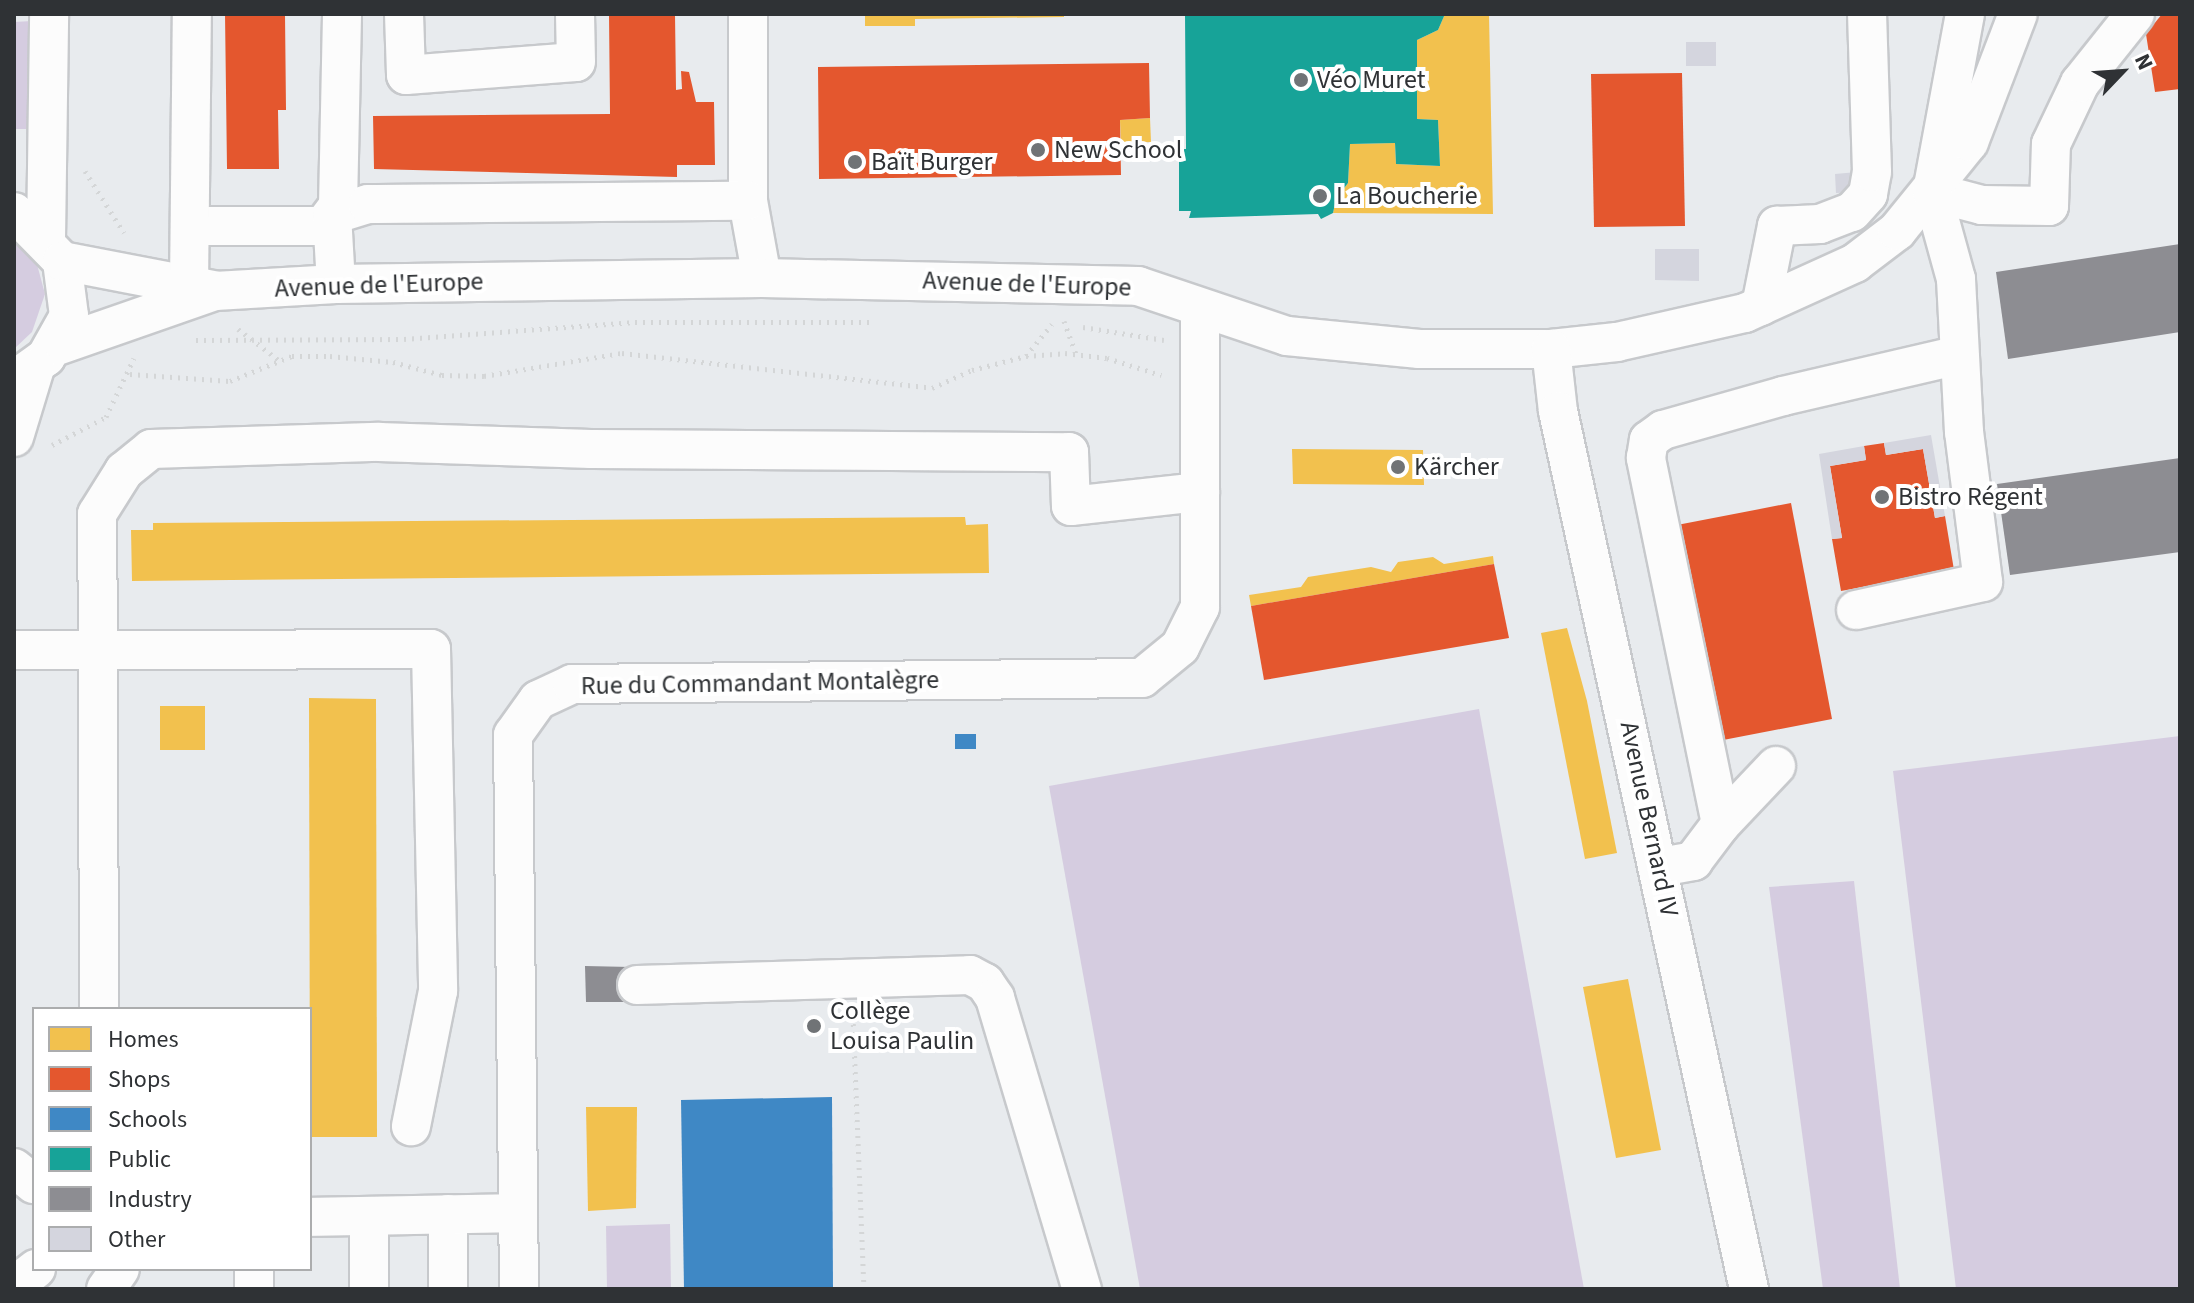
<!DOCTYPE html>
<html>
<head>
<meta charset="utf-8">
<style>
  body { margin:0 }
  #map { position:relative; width:2194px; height:1303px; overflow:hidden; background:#e8ebee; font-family:"Source Sans 3",sans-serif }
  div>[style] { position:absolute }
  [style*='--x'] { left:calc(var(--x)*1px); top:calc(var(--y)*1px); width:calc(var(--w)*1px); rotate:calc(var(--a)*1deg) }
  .green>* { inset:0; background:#d5cce0 }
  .homes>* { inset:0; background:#f2c14e }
  .shops>* { inset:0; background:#e4572e }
  .schools>* { inset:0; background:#3f88c5 }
  .public>* { inset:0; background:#17a398 }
  .industry>* { inset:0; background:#8d8d92 }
  .building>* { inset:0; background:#d4d5de }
  .path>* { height:5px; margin-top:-2.5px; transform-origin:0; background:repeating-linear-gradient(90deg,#d4d6d7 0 2px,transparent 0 8px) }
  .roads { filter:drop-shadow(2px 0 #c7c9cc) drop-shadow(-2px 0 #c7c9cc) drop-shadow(0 2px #c7c9cc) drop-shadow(0 -2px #c7c9cc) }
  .minor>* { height:38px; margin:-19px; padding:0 19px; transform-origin:19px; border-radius:19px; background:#fcfcfc }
  .dots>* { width:22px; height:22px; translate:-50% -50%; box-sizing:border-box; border:4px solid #fff; border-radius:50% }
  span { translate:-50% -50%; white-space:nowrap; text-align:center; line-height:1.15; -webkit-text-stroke:8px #fff; paint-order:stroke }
  .poi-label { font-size:26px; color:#2f3235 }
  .left { translate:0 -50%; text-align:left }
  .street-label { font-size:26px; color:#2f3235 }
  .frame { position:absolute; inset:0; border:16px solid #2f3235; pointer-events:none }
  .legend { position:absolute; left:32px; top:1007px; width:280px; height:264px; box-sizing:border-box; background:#fff; border:2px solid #acadae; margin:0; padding:10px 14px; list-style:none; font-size:24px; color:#2f3235 }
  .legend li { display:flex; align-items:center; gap:16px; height:40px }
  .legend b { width:40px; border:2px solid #acadae }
  .north { position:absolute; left:2082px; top:32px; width:80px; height:80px; -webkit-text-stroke:6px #fff; paint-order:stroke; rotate:65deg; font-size:22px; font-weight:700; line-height:32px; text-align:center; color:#2f3235 }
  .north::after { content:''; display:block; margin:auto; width:28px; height:36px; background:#2f3235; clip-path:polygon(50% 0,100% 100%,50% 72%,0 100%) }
</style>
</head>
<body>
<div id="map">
  <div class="green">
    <i style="clip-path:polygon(32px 21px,35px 129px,14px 129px,14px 22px)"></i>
    <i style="clip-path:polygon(14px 235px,35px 257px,45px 294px,32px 332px,14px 349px)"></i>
    <i style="clip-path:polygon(1479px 709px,1584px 1289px,1140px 1289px,1049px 786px)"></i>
    <i style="clip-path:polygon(2180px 736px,2180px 1289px,1956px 1289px,1893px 771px)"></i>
    <i style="clip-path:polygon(1854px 881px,1900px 1289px,1823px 1289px,1769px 887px)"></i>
    <i style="clip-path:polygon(670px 1224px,671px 1289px,607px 1289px,606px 1226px)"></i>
  </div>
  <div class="homes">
    <i style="clip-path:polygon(865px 14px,1064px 14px,1064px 17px,915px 19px,915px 26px,865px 26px)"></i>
    <i style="clip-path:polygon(1445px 14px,1489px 14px,1493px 214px,1333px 213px,1336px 199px,1348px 183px,1350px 144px,1395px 143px,1396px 164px,1440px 166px,1438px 120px,1417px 119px,1417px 40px,1438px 30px)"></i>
    <i style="clip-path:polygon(1150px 118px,1151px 142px,1121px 143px,1120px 120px)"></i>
    <i style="clip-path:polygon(1292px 449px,1423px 450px,1424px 485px,1293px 484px)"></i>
    <i style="clip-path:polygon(965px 517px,966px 525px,988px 524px,989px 573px,132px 581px,131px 530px,153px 530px,153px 523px)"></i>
    <i style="clip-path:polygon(1493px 556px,1494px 564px,1251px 606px,1249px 595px,1301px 587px,1308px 577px,1371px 567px,1391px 572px,1398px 562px,1433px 557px,1444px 564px)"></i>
    <i style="clip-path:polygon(1567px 628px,1587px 701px,1617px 853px,1585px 859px,1541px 633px)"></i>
    <i style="clip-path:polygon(309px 698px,376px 699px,377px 1137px,310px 1137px)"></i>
    <i style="clip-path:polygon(160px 706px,205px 706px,205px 750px,160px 750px)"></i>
    <i style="clip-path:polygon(1628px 979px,1661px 1150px,1616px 1158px,1583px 987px)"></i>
    <i style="clip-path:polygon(586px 1107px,637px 1107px,636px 1208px,588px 1211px)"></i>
  </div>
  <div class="shops">
    <i style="clip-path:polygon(225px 14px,285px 14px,286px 110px,278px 110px,279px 169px,227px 169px)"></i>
    <i style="clip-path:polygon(609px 14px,675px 14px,676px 90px,682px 89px,681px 71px,689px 72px,696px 102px,714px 102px,715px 165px,677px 165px,677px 177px,374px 169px,373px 116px,610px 114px)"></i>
    <i style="clip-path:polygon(2162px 14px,2180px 14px,2180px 89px,2155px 92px,2146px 34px)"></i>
    <i style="clip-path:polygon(1149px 63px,1150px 118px,1120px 120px,1121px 175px,819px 179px,818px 67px)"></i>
    <i style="clip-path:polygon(1682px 73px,1685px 226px,1594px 227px,1591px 74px)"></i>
    <i style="clip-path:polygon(1884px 443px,1886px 455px,1923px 449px,1935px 518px,1945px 516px,1954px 570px,1841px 591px,1832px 539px,1842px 538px,1830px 466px,1866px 460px,1864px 446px)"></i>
    <i style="clip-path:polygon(1791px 503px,1832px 719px,1718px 741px,1677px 525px)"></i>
    <i style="clip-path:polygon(1494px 564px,1509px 638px,1264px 680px,1251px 606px)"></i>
  </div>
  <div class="schools">
    <i style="clip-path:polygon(955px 734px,976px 734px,976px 749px,955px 749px)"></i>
    <i style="clip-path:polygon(832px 1097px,833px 1289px,684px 1289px,681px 1100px)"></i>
  </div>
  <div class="public">
    <i style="clip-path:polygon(1185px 14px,1445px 14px,1438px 30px,1417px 40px,1417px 119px,1438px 120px,1440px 166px,1396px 164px,1395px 143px,1350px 144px,1348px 183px,1336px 199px,1333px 213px,1321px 219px,1318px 214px,1189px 218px,1191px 211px,1179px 211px,1179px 149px,1186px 149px)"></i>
  </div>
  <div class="industry">
    <i style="clip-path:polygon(2180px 244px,2180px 332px,2008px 359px,1996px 272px)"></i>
    <i style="clip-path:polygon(2180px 458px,2180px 552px,2010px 575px,1997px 484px)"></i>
    <i style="clip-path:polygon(585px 966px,631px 967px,630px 1002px,586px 1002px)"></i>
  </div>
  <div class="building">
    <i style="clip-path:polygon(1686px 42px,1716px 42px,1716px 66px,1686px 66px)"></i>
    <i style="clip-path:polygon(1857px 172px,1858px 192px,1836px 193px,1835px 174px)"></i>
    <i style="clip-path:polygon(1655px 249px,1699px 249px,1699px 281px,1655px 280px)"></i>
    <i style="clip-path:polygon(1931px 435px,1945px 516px,1935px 518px,1923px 449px,1886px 455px,1884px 443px)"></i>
    <i style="clip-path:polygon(1864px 446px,1866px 460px,1830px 466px,1842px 538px,1832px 539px,1819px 454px)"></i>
  </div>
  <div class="path">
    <i style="--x:85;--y:171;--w:73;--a:57.8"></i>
    <i style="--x:1064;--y:321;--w:35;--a:70"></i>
    <i style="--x:1083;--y:327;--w:82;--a:9.1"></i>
    <i style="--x:238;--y:329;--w:53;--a:37.3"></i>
    <i style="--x:196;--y:340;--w:208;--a:-0.3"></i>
    <i style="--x:404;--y:339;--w:232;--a:-4.2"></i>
    <i style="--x:635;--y:322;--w:234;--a:0"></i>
    <i style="--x:1026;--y:356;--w:41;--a:-50.9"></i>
    <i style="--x:130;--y:374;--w:100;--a:4"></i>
    <i style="--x:230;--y:381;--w:67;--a:-22"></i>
    <i style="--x:292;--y:356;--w:38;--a:0"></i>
    <i style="--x:330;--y:356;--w:63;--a:5.4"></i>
    <i style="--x:393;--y:362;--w:51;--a:14.9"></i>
    <i style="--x:442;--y:375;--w:42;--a:1.4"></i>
    <i style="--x:484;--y:376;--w:140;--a:-9.5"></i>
    <i style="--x:622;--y:353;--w:312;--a:6.4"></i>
    <i style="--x:932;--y:388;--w:44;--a:-24.2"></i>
    <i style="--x:972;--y:370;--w:56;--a:-14.5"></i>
    <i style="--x:1026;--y:356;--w:39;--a:-4"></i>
    <i style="--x:1065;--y:353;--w:42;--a:6.8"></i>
    <i style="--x:1107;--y:358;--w:57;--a:17.5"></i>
    <i style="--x:52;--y:445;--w:61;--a:-27.4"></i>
    <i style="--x:106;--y:417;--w:65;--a:-64.6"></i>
    <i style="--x:853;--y:1016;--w:273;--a:87.7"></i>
  </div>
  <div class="roads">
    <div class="minor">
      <i style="--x:404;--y:14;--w:61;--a:88.1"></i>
      <i style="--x:406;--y:75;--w:170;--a:-4.4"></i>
      <i style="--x:576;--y:62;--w:48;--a:-91.2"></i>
      <i style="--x:748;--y:14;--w:187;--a:90"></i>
      <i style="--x:748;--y:201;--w:78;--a:79.7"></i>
      <i style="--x:1932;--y:192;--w:52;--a:14.6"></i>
      <i style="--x:1982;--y:205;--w:67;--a:0.9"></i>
      <i style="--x:2049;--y:206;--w:62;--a:-88.2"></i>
      <i style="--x:2051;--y:144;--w:68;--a:-64.6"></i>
      <i style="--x:2080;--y:83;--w:88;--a:-51.4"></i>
      <i style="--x:14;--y:212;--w:69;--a:45.6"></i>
      <i style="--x:62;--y:261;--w:55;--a:82.7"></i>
      <i style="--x:69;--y:316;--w:47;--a:119.3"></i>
      <i style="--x:46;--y:357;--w:39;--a:144"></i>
      <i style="--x:193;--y:226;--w:130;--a:0"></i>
      <i style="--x:323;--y:226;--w:25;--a:-53"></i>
      <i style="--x:338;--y:206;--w:192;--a:-88.8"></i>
      <i style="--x:46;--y:239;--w:225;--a:-89.2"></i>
      <i style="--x:62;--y:261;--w:153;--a:10.9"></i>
      <i style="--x:336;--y:284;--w:69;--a:-93.3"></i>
      <i style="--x:332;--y:215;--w:38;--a:-17"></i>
      <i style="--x:368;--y:204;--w:380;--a:-0.5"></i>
      <i style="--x:189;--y:286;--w:272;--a:-89.4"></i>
      <i style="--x:1761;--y:306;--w:82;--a:-78.7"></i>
      <i style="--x:1777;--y:226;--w:43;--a:-2.7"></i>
      <i style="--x:1820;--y:224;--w:34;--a:-21"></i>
      <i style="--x:1852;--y:212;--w:24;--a:-48"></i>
      <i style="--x:1868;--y:194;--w:22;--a:-80"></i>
      <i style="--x:1872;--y:172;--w:158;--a:-91.8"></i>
      <i style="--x:54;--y:347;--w:170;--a:-19.2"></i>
      <i style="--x:215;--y:291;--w:121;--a:-3.3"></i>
      <i style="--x:336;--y:284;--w:426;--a:-0.8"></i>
      <i style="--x:762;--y:278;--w:376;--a:1.2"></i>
      <i style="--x:1138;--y:286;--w:157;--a:18.6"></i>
      <i style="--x:1287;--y:336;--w:133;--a:5.6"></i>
      <i style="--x:1419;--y:349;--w:132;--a:0"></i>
      <i style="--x:1551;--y:349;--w:66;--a:-6.1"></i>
      <i style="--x:1617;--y:342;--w:131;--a:-12.8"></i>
      <i style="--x:1745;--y:313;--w:121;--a:-24.4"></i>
      <i style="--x:1855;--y:263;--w:53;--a:-37.3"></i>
      <i style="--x:1897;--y:231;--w:114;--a:-51"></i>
      <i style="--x:1969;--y:142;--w:137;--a:-69.1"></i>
      <i style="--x:1551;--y:349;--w:62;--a:83.6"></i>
      <i style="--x:1558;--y:411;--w:899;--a:77.73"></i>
      <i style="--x:14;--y:437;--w:72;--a:-73.1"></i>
      <i style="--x:1856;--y:610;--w:130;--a:-12.4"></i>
      <i style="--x:1983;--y:582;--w:151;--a:-97.2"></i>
      <i style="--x:1964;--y:432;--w:153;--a:-93"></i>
      <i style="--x:1956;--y:279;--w:90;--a:-105.4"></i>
      <i style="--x:1932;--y:192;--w:181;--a:-79.5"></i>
      <i style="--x:14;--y:650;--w:417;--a:-0.1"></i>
      <i style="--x:431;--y:649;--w:342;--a:88.8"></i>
      <i style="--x:438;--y:991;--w:138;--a:101.3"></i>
      <i style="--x:1776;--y:766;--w:80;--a:133.5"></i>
      <i style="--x:1721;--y:824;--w:374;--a:-101.6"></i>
      <i style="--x:1646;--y:458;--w:18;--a:-81"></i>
      <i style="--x:1649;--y:440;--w:17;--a:-36"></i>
      <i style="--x:1663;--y:430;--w:125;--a:-15.8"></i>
      <i style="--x:1783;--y:396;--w:181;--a:-13.1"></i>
      <i style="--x:1660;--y:867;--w:34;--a:-10"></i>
      <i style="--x:1693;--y:861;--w:46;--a:-52.9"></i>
      <i style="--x:637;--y:985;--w:333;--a:-1.7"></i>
      <i style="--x:970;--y:975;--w:17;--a:28"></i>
      <i style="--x:985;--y:983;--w:18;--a:56"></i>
      <i style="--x:995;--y:998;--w:304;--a:73.4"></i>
      <i style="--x:99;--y:1009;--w:495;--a:-90.2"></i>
      <i style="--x:97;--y:514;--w:51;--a:-57.9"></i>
      <i style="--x:124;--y:471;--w:35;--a:-39"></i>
      <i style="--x:151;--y:449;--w:228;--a:-1.8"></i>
      <i style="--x:379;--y:442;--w:212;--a:1.9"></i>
      <i style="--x:591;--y:449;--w:478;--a:0.4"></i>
      <i style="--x:1069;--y:452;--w:54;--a:87.9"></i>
      <i style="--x:1071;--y:506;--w:130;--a:-6.2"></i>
      <i style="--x:14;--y:1168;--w:26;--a:39"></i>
      <i style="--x:448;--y:1214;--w:75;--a:90"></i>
      <i style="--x:310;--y:1217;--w:208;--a:-1.1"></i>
      <i style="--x:14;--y:1286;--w:28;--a:-38"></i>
      <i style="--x:106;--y:1289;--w:24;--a:-55"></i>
      <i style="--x:254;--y:1289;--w:20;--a:-90"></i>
      <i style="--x:369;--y:1289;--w:73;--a:-90"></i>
      <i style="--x:519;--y:1289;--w:554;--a:-90.62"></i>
      <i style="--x:513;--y:735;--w:43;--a:-54.5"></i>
      <i style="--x:538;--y:700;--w:38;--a:-25"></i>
      <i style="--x:572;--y:684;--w:570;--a:-0.6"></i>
      <i style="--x:1142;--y:678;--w:49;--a:-39.2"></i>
      <i style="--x:1180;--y:647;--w:45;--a:-63.4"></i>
      <i style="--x:1200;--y:607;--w:299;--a:-90"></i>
    </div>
  </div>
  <div class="dots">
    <i style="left:1301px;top:80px;background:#707376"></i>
    <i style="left:1038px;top:150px;background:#707376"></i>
    <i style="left:855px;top:162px;background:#707376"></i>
    <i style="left:1320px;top:196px;background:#707376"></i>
    <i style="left:1398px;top:467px;background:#707376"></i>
    <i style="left:1882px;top:497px;background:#707376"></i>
    <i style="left:814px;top:1026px;background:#707376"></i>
  </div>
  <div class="poi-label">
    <span class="left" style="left:1317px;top:80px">Véo Muret</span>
    <span class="left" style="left:1054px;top:150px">New School</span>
    <span class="left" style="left:871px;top:162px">Baït Burger</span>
    <span class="left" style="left:1336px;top:196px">La Boucherie</span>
    <span class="left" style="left:1414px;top:467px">Kärcher</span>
    <span class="left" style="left:1898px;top:497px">Bistro Régent</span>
    <span class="left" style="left:830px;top:1026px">Collège<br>Louisa Paulin</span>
  </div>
  <div class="street-label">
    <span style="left:1027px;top:284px;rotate:2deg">Avenue de l'Europe</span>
    <span style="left:379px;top:285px;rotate:-2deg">Avenue de l'Europe</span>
    <span style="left:760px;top:683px;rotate:-1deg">Rue du Commandant Montalègre</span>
    <span style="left:1649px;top:819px;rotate:78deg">Avenue Bernard IV</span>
  </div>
  <div class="frame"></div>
  <ul class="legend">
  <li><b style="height:22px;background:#f2c14e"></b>Homes</li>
  <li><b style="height:22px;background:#e4572e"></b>Shops</li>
  <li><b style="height:22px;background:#3f88c5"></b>Schools</li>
  <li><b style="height:22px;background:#17a398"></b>Public</li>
  <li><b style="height:22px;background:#8d8d92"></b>Industry</li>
  <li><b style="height:22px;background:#d4d5de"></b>Other</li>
  </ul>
  <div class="north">N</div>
</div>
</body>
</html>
